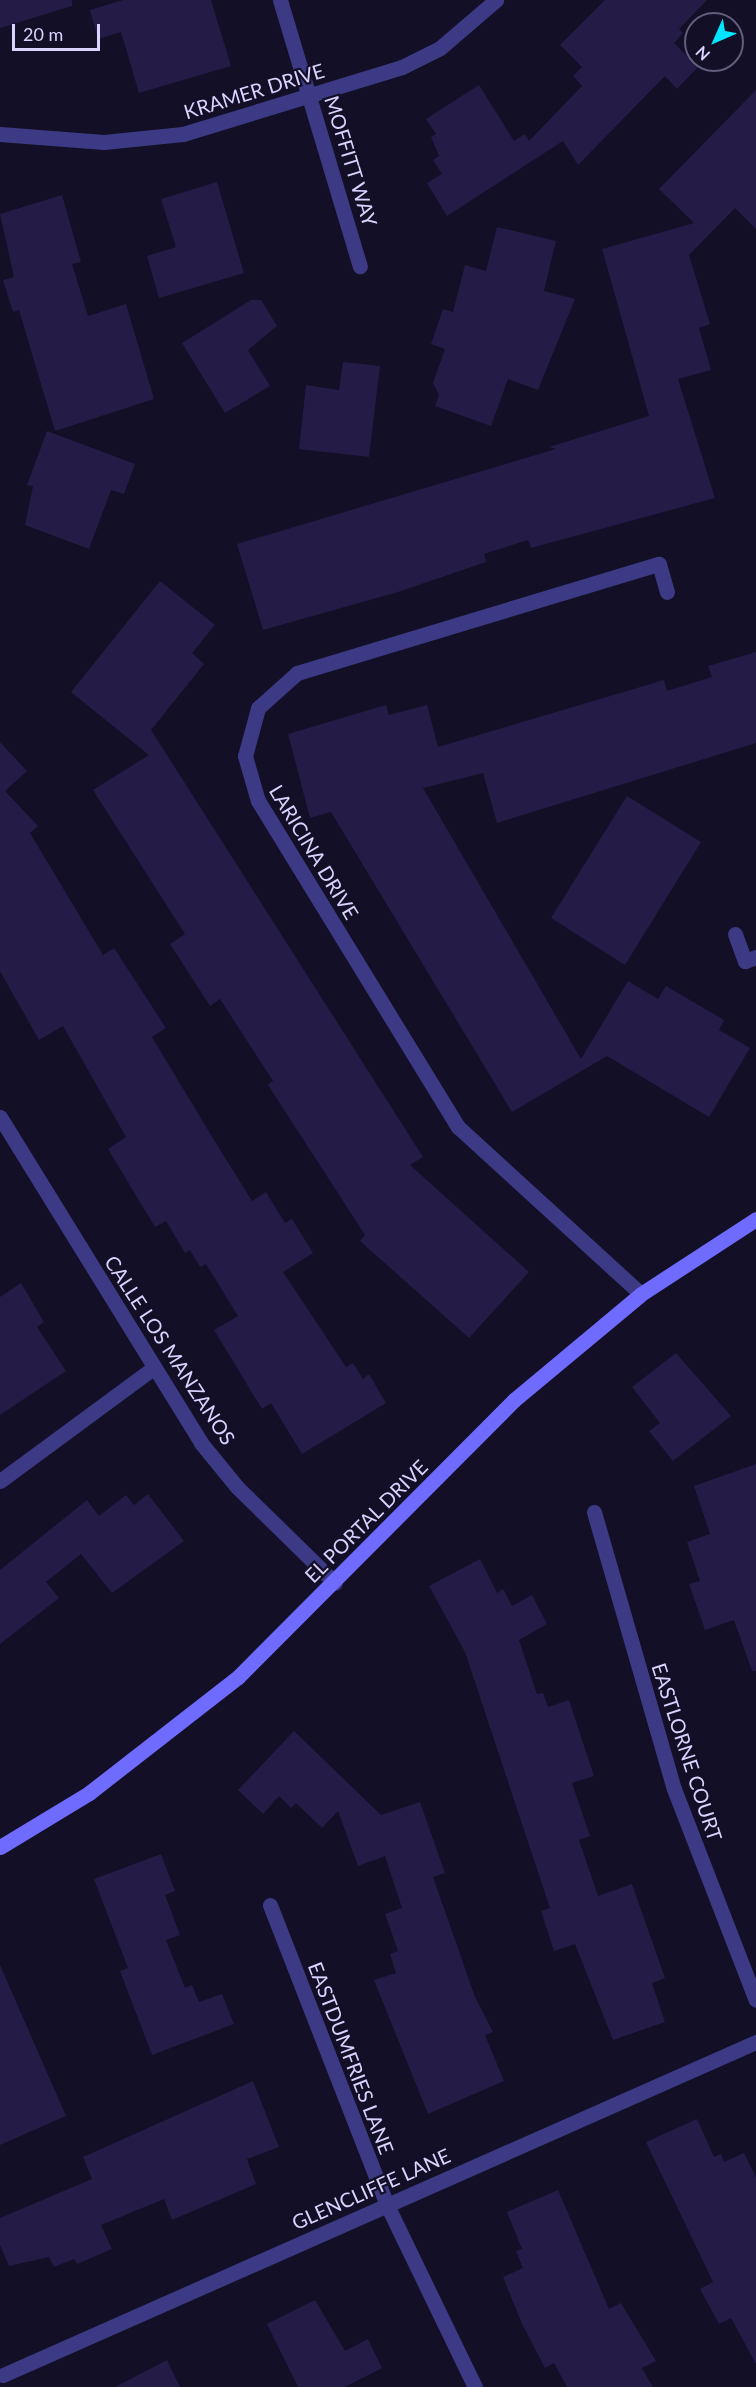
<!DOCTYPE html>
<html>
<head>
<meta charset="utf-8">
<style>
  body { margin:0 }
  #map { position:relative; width:756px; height:2387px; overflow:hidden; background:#130f26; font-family:Lato,sans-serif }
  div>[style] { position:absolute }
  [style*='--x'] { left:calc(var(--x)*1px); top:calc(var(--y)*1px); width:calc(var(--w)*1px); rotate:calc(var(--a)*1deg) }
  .building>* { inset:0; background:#241b47 }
  .street>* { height:15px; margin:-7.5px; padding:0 7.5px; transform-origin:7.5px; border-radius:7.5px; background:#3d3a85 }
  .secondary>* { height:15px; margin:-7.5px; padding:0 7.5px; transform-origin:7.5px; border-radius:7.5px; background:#6f6bff }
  span { translate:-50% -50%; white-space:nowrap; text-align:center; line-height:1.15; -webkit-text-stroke:4.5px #130f26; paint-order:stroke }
  .street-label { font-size:20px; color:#d9d4ff }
  .north { position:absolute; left:684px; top:12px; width:60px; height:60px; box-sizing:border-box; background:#130f26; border:2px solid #625e7d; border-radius:50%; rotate:225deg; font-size:16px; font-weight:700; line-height:24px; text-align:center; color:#d9d4ff }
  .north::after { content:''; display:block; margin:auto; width:21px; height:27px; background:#00e5ff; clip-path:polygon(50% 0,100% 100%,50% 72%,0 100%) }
  .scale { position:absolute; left:12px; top:24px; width:88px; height:27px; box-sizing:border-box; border:3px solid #d9d4ff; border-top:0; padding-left:8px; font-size:18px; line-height:21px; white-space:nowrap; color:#d9d4ff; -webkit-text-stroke:4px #130f26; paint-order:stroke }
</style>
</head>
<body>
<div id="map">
  <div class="building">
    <i style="clip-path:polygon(0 0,72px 0,72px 6px,0 28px)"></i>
    <i style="clip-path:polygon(123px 0,211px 0,231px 66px,139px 93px,121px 32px,98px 39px,90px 10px)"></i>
    <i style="clip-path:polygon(605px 0,707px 0,679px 29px,683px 33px,674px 43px,698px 67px,677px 89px,665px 76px,578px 165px,563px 141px,447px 216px,427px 183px,442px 174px,433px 160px,439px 156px,431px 137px,436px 134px,426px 119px,479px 85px,514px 141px,525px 134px,529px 141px,582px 86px,573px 76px,582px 67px,560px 45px)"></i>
    <i style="clip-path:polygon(756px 90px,756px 229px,735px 208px,689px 255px,710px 324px,699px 328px,711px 370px,678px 379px,715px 498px,531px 548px,528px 540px,484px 554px,486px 562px,398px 592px,263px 630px,237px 544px,556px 449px,549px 447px,649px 416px,602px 249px,694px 223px,659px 189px)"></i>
    <i style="clip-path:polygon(217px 182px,244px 273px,159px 298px,147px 256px,176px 247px,161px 199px)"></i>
    <i style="clip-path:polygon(62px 195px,81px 262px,72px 264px,88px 316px,126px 304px,154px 399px,55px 431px,19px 310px,13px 312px,3px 280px,14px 277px,0 214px)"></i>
    <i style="clip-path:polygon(497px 227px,556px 241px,544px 291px,575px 299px,538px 390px,508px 379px,491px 426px,435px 406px,439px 395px,433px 383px,445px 349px,431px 344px,443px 309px,453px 312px,465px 265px,486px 271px)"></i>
    <i style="clip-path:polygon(251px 300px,261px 300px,277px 326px,248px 350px,270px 386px,225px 413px,182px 343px)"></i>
    <i style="clip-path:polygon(343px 362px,380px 366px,369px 457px,299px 449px,306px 385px,339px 390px)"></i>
    <i style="clip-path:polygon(47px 431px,135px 464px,124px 494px,111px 490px,89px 549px,25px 525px,33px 486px,27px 485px)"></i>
    <i style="clip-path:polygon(160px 581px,215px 625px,192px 653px,204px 664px,151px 730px,423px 1157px,410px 1165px,529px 1272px,469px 1338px,360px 1241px,365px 1235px,268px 1085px,273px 1081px,220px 999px,210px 1006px,170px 944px,185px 934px,93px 790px,149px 755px,71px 692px)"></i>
    <i style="clip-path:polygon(756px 652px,756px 743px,497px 823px,483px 773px,423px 788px,581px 1059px,628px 981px,658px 999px,666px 986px,724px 1020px,719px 1030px,750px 1048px,709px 1117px,607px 1056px,512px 1112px,331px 812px,310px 818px,288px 734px,386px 705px,389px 715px,427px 705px,438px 747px,664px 680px,667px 691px,712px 677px,708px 666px)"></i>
    <i style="clip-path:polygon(0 742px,27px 771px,5px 791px,38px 826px,30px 833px,103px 955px,114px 948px,166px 1028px,152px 1037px,214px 1140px,252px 1201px,266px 1192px,285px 1223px,292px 1219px,313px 1253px,283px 1272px,346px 1367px,353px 1363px,363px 1379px,369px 1374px,386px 1403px,302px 1454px,271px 1403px,262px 1409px,214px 1330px,238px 1316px,206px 1264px,200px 1267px,190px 1250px,185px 1253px,166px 1221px,155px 1227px,108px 1149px,126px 1137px,63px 1026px,39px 1040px,0 971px)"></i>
    <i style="clip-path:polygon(627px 796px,701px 842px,625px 965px,551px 918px)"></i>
    <i style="clip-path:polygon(21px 1283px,44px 1322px,37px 1327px,66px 1371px,0 1415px,0 1297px)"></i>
    <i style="clip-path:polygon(676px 1353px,731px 1416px,673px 1461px,649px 1431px,660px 1423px,632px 1387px)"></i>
    <i style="clip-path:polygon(756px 1464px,756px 1671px,752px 1671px,734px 1620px,705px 1630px,689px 1584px,700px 1581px,687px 1542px,710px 1534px,694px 1486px)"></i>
    <i style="clip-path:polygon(148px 1494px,184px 1541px,112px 1593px,81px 1554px,46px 1582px,59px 1598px,0 1644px,0 1570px,87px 1500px,99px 1516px,126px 1495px,134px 1505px)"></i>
    <i style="clip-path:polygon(480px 1559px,497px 1593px,503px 1589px,512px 1606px,532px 1595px,547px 1624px,519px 1640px,537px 1694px,543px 1693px,548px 1707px,569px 1700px,594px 1776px,572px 1783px,590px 1836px,579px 1840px,598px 1896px,632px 1884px,665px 1978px,652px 1983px,665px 2022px,613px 2040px,575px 1944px,554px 1951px,541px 1911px,550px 1908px,465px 1652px,429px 1586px)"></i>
    <i style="clip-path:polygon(294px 1731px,381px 1815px,420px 1802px,445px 1873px,433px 1877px,475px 1997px,493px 2032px,485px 2035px,504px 2081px,428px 2114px,374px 1980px,396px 1973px,390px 1954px,398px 1951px,385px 1914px,402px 1908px,385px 1856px,358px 1866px,338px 1811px,322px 1828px,296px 1803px,291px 1808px,279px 1796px,263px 1814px,238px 1790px)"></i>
    <i style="clip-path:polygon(161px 1854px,175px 1891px,165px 1895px,180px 1935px,166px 1940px,185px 1988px,192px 1985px,199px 2002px,222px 1994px,234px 2024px,152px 2055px,120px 1971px,128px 1968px,94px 1879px)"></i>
    <i style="clip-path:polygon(0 1965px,66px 2116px,0 2145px)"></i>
    <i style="clip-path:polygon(253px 2081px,279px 2147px,247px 2159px,256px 2184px,172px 2220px,164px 2199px,101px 2225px,112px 2249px,77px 2264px,74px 2259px,54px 2267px,49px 2257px,9px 2266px,0 2245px,0 2218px,92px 2179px,83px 2157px)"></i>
    <i style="clip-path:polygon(697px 2119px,714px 2157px,721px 2154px,724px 2162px,744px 2153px,756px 2177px,756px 2364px,731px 2318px,719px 2324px,700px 2289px,713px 2282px,646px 2142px)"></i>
    <i style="clip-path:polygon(558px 2190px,609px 2309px,621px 2303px,656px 2361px,642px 2368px,653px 2387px,567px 2387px,554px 2363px,545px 2368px,522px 2324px,503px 2277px,523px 2268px,516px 2251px,522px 2249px,507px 2212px)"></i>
    <i style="clip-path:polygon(315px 2300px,345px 2351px,368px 2339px,382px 2368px,345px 2387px,298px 2387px,267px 2324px)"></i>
    <i style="clip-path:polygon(167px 2360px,180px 2387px,115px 2387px)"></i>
  </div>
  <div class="street">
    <i style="--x:280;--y:0;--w:278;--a:73.3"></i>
    <i style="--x:0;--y:134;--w:104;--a:4.4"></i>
    <i style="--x:104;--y:142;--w:79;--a:-5.8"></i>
    <i style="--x:183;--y:134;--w:229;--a:-17"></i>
    <i style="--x:402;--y:67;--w:42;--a:-26.6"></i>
    <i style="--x:440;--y:48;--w:74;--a:-40.6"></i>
    <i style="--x:735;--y:934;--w:29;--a:70"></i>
    <i style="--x:745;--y:961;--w:12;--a:-20"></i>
    <i style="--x:0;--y:1117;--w:383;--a:58.3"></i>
    <i style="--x:201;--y:1443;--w:57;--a:50.7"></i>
    <i style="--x:237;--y:1487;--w:137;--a:44.4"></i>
    <i style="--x:641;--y:1294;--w:248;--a:-137.6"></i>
    <i style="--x:458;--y:1127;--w:382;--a:-121.5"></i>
    <i style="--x:258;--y:801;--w:47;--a:-106.1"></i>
    <i style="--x:245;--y:756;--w:50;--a:-74.8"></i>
    <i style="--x:258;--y:708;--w:52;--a:-41.9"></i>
    <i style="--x:297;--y:673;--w:378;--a:-16.8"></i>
    <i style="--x:659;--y:564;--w:29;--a:74"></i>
    <i style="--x:0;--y:1481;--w:190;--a:-36.4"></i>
    <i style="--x:594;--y:1512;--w:288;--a:73.9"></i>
    <i style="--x:674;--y:1789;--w:226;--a:68.8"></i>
    <i style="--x:270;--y:1905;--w:322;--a:68.7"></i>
    <i style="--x:387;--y:2205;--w:202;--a:64.2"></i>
    <i style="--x:3;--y:2375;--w:823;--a:-23.86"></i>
  </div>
  <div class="secondary">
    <i style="--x:0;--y:1847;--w:104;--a:-31.2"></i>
    <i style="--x:89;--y:1793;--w:189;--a:-37.9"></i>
    <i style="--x:238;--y:1677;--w:391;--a:-45.1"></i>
    <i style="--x:514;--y:1400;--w:165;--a:-39.8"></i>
    <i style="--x:641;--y:1294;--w:137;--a:-33.1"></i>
  </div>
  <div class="street-label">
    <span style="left:254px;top:91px;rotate:-17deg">KRAMER DRIVE</span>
    <span style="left:351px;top:161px;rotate:73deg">MOFFITT WAY</span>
    <span style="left:314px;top:852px;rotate:59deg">LARICINA DRIVE</span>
    <span style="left:170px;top:1350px;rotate:57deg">CALLE LOS MANZANOS</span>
    <span style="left:366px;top:1521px;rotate:-45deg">EL PORTAL DRIVE</span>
    <span style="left:687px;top:1752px;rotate:72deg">EASTLORNE COURT</span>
    <span style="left:351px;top:2058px;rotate:69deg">EASTDUMFRIES LANE</span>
    <span style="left:371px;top:2189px;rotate:-24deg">GLENCLIFFE LANE</span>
  </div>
  <div class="north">N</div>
  <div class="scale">20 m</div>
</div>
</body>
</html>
